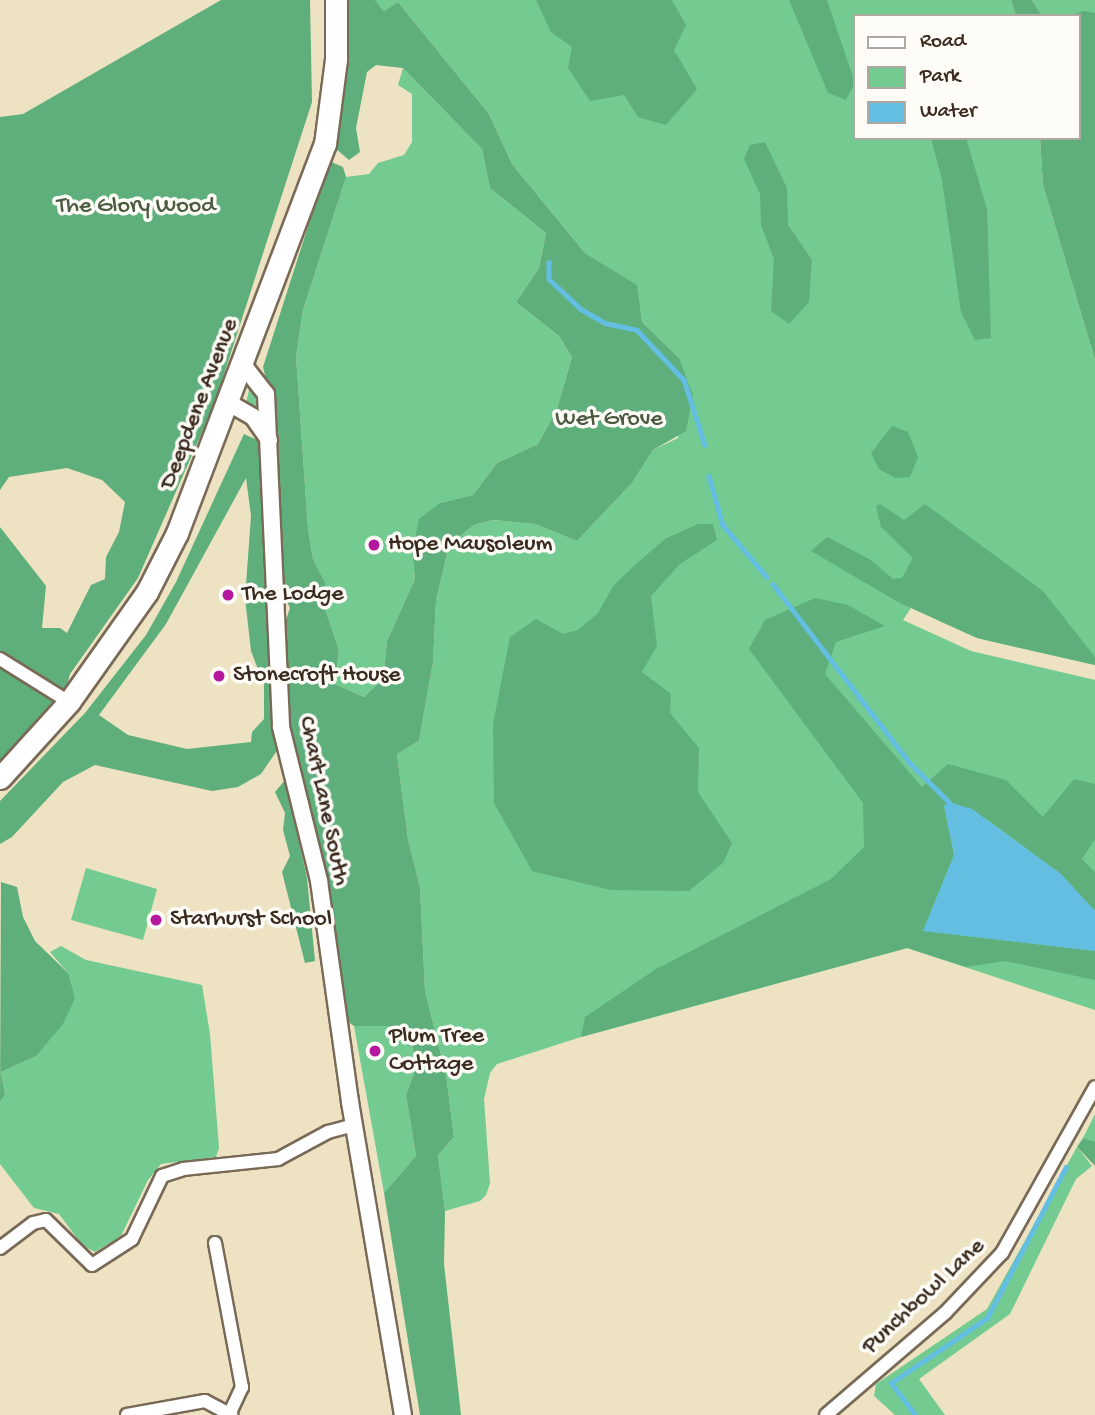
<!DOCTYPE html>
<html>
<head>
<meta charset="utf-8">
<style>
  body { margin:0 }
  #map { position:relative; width:1095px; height:1415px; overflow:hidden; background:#ede2c2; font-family:"Gochi Hand",sans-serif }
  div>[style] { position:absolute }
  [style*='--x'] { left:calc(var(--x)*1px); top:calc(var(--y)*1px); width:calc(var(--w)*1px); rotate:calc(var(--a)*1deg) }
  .green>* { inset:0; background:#73cb91 }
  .forest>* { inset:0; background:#5eaf7b }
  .water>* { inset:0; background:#63bee1 }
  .stream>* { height:4.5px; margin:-2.25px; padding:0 2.25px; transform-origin:2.25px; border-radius:2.25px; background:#63bee1 }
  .roads { filter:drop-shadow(2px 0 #796a57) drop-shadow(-2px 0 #796a57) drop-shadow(0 2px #796a57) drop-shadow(0 -2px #796a57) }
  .minor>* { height:12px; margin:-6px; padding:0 6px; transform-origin:6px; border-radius:6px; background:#fff }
  .tertiary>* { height:16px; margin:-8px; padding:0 8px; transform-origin:8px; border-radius:8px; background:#fff }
  .trunk>* { height:21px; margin:-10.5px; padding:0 10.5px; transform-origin:10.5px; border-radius:10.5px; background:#fff }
  .dots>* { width:19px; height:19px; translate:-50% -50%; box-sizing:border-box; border:4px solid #fdfcf7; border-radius:50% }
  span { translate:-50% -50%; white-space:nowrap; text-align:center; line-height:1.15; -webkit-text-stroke:7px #fdfcf7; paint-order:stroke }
  .park-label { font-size:24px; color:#4c5a40 }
  .street-label { font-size:24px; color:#3b2a1e }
  .poi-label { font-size:24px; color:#3b2a1e }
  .left { translate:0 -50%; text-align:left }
  .legend { position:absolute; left:853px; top:14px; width:228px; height:126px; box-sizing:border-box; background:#fdfcf7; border:2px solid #afa8a0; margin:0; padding:9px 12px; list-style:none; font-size:21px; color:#3b2a1e }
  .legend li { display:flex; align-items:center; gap:14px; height:35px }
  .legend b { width:35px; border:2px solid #afa8a0 }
</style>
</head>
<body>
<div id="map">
  <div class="green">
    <i style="clip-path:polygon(375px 0,1011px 0,1016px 16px,855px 16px,855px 138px,1040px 138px,1043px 185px,1095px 360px,1095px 665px,977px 638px,911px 608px,903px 620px,971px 651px,1095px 680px,1095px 1010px,907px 948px,581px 1037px,497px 1064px,490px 1073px,484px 1099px,490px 1183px,486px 1195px,480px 1201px,445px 1211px,438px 1155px,454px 1137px,446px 1075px,425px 991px,420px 887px,408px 839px,397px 754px,419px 741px,433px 662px,436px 601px,449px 545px,474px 525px,493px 520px,535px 524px,577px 541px,632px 483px,653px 450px,678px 438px,679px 358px,642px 322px,636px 285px,585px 253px,512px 164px,489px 114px,398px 2px,384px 11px)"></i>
    <i style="clip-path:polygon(1032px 0,1095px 0,1095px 13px,1042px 16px)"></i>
    <i style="clip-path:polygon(403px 68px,482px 149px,490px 188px,546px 233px,539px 268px,516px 302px,559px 336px,572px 357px,557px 409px,538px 444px,497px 463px,473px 495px,440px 503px,412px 552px,415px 579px,387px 641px,383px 679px,364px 697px,335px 684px,339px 650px,321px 597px,326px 584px,313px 559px,308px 529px,296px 356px,303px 310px,346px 177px,369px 174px,378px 163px,404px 155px,412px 142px,412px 94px,398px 85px)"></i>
    <i style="clip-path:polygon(250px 386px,257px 389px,261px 412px,246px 403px)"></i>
    <i style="clip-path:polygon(86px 868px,157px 889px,143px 940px,71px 920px)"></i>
    <i style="clip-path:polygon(61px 946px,86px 960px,202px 985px,210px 1034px,219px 1148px,216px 1157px,161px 1164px,148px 1180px,121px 1236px,95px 1252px,82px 1245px,59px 1214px,34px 1208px,0 1164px,0 1102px,5px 1095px,1px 1072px,36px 1056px,68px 973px,50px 952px)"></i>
    <i style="clip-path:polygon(354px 1026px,407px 1026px,417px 1065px,406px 1095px,416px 1156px,384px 1193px)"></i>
    <i style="clip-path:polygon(1095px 1114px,1095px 1142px,1093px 1143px,1083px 1138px)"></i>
    <i style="clip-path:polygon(1077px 1147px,1092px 1166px,1076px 1179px,1010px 1314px,919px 1379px,945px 1415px,895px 1415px,874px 1396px,876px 1384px,987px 1309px)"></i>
  </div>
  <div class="forest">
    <i style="clip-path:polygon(221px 0,310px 0,312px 102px,214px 405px,138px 578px,70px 674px,66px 689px,0 762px,0 527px,46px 586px,42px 628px,60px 628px,67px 633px,91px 585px,105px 579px,106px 557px,119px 532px,125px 502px,102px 480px,67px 468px,9px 477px,0 490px,0 117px,23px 114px)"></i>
    <i style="clip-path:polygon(342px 0,375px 0,384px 11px,398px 2px,489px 114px,512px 164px,585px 253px,637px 285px,642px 322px,679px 358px,693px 395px,686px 431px,653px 450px,632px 483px,577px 541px,535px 524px,493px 520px,474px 525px,449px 545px,436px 601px,433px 662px,419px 741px,397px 754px,408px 839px,420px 887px,425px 991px,446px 1075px,454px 1137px,438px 1155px,445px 1211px,444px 1264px,461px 1415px,420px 1415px,384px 1193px,416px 1156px,406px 1095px,417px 1065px,407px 1026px,354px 1026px,348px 1022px,325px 884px,289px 727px,283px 629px,290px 608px,282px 591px,278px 428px,263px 367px,329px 161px,343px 167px,346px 177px,303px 310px,296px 356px,308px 529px,313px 559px,326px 584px,321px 597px,339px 650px,335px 684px,364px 697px,383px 679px,387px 641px,415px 579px,412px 552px,419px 519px,440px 503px,473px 495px,497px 463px,538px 444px,557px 409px,572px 357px,559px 336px,516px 302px,539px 268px,546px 233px,490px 188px,482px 149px,403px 68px,376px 65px,367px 72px,356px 128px,360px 152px,349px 160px,329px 143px)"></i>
    <i style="clip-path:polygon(536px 0,672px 0,686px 25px,674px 50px,697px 89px,666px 125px,638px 117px,624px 95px,590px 101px,568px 68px,572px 47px,551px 32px)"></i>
    <i style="clip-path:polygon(789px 0,827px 0,855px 83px,846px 100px,828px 93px)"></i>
    <i style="clip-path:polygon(1011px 0,1032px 0,1042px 16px,1016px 16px)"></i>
    <i style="clip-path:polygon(1084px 11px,1095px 13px,1095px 360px,1043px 185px,1040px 138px,1079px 138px,1079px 16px,1068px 16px)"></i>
    <i style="clip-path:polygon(931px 138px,966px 138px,987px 209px,991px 338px,975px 340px,961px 312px,942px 180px)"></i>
    <i style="clip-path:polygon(765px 142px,787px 188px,788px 225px,812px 260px,809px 302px,789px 324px,771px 311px,774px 259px,761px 225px,760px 194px,744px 159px,750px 145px)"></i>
    <i style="clip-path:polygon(892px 426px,908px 432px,918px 457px,910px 477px,895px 478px,879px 469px,871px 453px)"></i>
    <i style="clip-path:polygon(evenodd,244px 434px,259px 441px,265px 454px,278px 749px,261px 774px,238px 787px,212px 791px,95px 765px,63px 782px,12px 837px,0 844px,0 801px,85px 713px,146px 635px,176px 582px,244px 434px,246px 478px,251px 516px,245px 598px,251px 651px,264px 685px,264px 719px,252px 732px,251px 742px,187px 749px,128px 735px,99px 715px,166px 624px,246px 478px)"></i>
    <i style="clip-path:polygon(880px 504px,904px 520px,925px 504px,1043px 591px,1095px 657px,1095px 665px,977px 638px,898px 602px,811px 551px,827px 537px,871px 560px,893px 579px,902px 578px,913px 558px,881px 527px,876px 506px)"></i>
    <i style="clip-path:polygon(698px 524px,713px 524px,717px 540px,680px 564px,651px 596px,657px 646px,642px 672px,671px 694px,670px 713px,699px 748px,698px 792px,732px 843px,723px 863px,689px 891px,611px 890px,532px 871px,494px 803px,493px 724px,510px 637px,536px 619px,563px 634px,578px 630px,598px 613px,614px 585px,636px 564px,665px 539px)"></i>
    <i style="clip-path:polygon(815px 598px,848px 605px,885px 626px,836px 642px,825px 674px,922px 787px,948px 764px,1006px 780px,1043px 817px,1074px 779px,1095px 784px,1095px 839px,1082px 859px,1095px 872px,1095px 911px,1061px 874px,988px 820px,944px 806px,954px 855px,923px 931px,1095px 951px,1095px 980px,1005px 961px,966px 967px,907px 948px,581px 1037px,585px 1017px,656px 969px,831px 879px,864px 847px,863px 803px,749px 649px,765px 620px)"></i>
    <i style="clip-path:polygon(285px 780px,307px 878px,315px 961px,305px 963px,282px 872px,290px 856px,283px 830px,285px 813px,275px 792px)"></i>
    <i style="clip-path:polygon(1px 882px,17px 887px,23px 917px,35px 941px,68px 973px,75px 998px,63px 1024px,36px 1056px,1px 1072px,5px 1095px,0 1102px)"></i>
    <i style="clip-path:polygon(1083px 1138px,1095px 1142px,1095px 1166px,1077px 1147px)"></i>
  </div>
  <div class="water">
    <i style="clip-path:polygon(949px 802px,972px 809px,1061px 874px,1095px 911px,1095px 951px,923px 931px,954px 855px,944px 806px)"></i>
  </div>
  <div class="stream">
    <i style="--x:549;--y:262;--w:17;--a:90"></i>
    <i style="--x:549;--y:279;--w:44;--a:43.2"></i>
    <i style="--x:581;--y:309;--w:28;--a:30"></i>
    <i style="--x:605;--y:323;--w:33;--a:12"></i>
    <i style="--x:637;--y:330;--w:69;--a:46.8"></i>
    <i style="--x:684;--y:380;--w:68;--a:72.1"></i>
    <i style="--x:709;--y:476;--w:51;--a:74.1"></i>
    <i style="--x:723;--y:525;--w:68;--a:49.8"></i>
    <i style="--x:773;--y:584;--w:224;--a:52.6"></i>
    <i style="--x:909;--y:762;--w:57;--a:45"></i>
    <i style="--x:915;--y:1415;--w:40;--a:-127"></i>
    <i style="--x:891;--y:1383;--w:116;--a:-34.1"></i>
    <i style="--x:987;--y:1318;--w:170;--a:-62.4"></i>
  </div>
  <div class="roads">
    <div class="minor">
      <i style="--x:0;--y:659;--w:81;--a:31.9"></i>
      <i style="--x:215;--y:1243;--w:147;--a:79.4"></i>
      <i style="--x:242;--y:1387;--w:29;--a:115"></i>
      <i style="--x:0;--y:1248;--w:41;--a:-37.1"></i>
      <i style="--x:33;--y:1223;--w:13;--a:-13"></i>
      <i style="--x:46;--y:1220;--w:64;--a:44.4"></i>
      <i style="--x:92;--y:1265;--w:48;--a:-33"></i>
      <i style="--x:132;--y:1239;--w:70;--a:-64.5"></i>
      <i style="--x:162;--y:1176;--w:22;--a:-18"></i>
      <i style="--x:183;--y:1169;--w:96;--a:-6"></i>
      <i style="--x:278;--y:1159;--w:57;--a:-28.4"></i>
      <i style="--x:328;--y:1132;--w:27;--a:-15"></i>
      <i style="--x:127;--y:1415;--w:79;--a:-10.2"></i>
      <i style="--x:205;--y:1401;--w:30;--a:28"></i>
      <i style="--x:826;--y:1415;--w:157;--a:-40.6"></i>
      <i style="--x:945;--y:1313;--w:83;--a:-46.5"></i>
      <i style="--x:1002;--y:1253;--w:190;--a:-60.7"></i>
    </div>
    <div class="tertiary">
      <i style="--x:244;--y:366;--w:36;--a:52"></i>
      <i style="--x:266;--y:394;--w:333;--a:87.4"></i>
      <i style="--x:281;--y:727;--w:159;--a:76.1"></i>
      <i style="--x:319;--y:881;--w:223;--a:82"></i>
      <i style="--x:350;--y:1102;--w:317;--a:80.4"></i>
      <i style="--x:229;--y:403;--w:28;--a:30"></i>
      <i style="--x:253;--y:417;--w:28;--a:55"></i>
    </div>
    <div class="trunk">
      <i style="--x:0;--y:778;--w:103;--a:-47.8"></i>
      <i style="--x:69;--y:702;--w:135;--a:-54.7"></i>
      <i style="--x:147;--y:592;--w:66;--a:-63"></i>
      <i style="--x:177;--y:533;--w:416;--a:-69.2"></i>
      <i style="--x:325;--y:144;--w:86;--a:-82.6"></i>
      <i style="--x:336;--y:59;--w:59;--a:-90"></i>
    </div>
  </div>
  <div class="dots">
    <i style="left:374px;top:545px;background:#b5179e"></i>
    <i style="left:228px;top:595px;background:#b5179e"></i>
    <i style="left:219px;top:676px;background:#b5179e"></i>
    <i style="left:156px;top:920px;background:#b5179e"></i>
    <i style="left:375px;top:1051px;background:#b5179e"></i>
  </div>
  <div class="park-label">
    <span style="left:136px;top:207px">The Glory Wood</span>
    <span style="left:609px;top:420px">Wet Grove</span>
  </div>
  <div class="street-label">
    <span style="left:200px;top:404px;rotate:-69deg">Deepdene Avenue</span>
    <span style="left:323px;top:801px;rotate:78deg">Chart Lane South</span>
    <span style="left:924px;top:1297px;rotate:-43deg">Punchbowl Lane</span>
  </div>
  <div class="poi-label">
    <span class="left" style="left:388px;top:545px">Hope Mausoleum</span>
    <span class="left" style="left:242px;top:595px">The Lodge</span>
    <span class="left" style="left:233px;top:676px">Stonecroft House</span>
    <span class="left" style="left:170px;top:920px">Starhurst School</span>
    <span class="left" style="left:389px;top:1051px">Plum Tree<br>Cottage</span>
  </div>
  <ul class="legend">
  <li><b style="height:9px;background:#fff"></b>Road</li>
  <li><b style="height:19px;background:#73cb91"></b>Park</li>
  <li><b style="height:19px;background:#63bee1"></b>Water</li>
  </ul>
</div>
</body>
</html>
